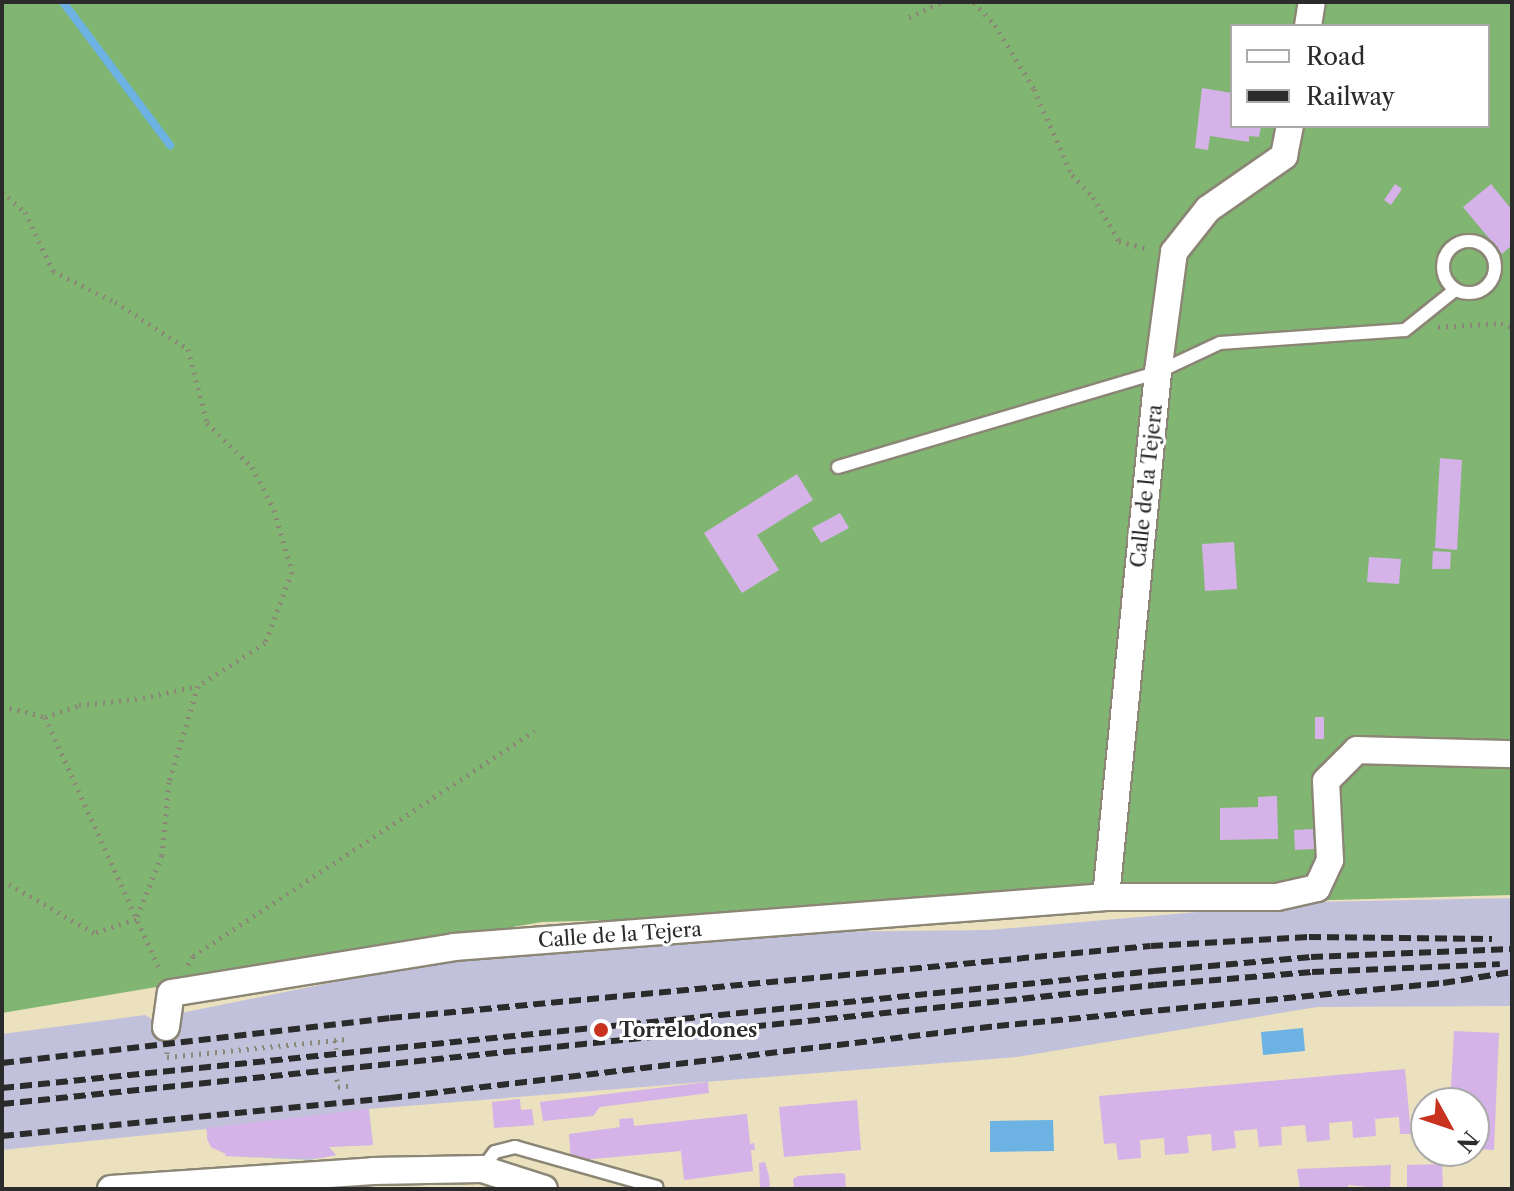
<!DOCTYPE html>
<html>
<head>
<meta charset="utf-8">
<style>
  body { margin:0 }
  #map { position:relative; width:1514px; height:1191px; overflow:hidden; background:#ebe1bf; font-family:"Libre Caslon Text",serif }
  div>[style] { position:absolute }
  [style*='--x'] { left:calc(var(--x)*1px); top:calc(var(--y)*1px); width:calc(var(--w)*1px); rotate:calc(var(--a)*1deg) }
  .industrial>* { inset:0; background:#c2c1dc }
  .forest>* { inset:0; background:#80b672 }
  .water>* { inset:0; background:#6cb3e3 }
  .stream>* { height:8px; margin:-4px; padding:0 4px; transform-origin:4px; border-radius:4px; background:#6cb3e3 }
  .building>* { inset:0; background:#d5b2e7 }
  .path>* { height:5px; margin-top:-2.5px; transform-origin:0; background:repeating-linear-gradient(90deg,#8b8675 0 2px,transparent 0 8px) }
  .roads { filter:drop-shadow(2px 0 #8b8675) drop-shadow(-2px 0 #8b8675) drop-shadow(0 2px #8b8675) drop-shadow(0 -2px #8b8675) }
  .lane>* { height:12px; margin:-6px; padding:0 6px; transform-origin:6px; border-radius:6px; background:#fff }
  .lane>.ring { margin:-6px; padding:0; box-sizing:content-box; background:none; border:12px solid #fff; border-radius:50% }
  .street>* { height:26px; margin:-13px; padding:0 13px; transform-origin:13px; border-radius:13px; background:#fff }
  .rail>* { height:6px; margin-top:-3px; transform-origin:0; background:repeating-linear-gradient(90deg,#2b2b2b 0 12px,transparent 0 18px) }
  .dots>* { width:22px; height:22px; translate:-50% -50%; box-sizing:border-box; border:4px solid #fff; border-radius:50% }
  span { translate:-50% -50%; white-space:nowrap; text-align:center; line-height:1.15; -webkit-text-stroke:6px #fff; paint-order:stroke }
  .street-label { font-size:20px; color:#2b2b2b }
  .poi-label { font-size:20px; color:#2b2b2b; font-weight:700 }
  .left { translate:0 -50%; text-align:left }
  .frame { position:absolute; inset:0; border:4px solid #2b2b2b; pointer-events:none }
  .legend { position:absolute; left:1230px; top:24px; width:260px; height:104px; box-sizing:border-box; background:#fff; border:2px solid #aaa; margin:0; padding:10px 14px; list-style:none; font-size:24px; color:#2b2b2b }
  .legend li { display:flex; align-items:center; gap:16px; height:40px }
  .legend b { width:40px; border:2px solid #aaa }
  .north { position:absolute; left:1410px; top:1087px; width:80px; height:80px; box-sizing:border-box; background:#fff; border:2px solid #aaa; border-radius:50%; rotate:130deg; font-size:22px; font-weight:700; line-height:32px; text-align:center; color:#2b2b2b }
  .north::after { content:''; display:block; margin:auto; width:28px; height:36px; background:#c8321e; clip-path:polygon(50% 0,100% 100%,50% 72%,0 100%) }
</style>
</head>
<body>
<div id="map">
  <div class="industrial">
    <i style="clip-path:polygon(1512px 898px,1512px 1006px,1317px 1007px,1017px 1057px,369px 1109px,373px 1145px,329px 1147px,336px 1155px,310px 1160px,225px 1156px,226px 1153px,211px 1147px,206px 1129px,2px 1150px,2px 1034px,145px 1015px,166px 1027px,181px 1013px,448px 959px,714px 933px,989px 930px,1313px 902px)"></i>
  </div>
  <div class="forest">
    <i style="clip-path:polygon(evenodd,2px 2px,1512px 2px,1512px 895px,542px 922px,2px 1013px,2px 2px,1232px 26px,1488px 26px,1488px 126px,1232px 126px,1232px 26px)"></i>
  </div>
  <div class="water">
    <i style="clip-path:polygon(1303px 1028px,1305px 1051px,1263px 1055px,1261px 1032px)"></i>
    <i style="clip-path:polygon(1053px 1120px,1054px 1151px,990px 1152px,990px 1121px)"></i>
  </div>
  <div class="stream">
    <i style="--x:63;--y:2;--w:179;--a:53.2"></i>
  </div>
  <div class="building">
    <i style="clip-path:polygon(1202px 88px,1232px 93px,1232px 126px,1261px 126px,1259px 137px,1249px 136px,1249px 142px,1210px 136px,1208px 150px,1195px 148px)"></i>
    <i style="clip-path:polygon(1395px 184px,1402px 189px,1391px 205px,1384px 200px)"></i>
    <i style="clip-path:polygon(1491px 184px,1512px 210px,1512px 245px,1502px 254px,1463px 207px)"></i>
    <i style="clip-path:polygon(1440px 458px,1462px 460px,1457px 550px,1435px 548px)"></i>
    <i style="clip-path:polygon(797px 474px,813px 500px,757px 535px,779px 570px,742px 593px,704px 533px)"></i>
    <i style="clip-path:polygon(840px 513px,849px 528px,821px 543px,812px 528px)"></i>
    <i style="clip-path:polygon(1234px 542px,1237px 589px,1205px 591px,1202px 544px)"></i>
    <i style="clip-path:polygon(1433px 551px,1451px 552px,1450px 569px,1432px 569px)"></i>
    <i style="clip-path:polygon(1369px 557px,1401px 559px,1399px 584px,1367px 582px)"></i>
    <i style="clip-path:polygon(1315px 717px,1324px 717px,1324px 739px,1315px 739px)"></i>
    <i style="clip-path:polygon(1277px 796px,1278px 839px,1220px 840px,1220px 808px,1258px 807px,1258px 797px)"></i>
    <i style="clip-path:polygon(1313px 829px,1314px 849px,1295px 850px,1294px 830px)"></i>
    <i style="clip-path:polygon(1454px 1031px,1499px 1033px,1494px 1150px,1474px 1149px,1474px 1103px,1450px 1103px)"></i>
    <i style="clip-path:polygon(1405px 1069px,1411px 1134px,1400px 1134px,1399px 1117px,1375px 1119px,1376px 1136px,1353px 1138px,1352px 1121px,1329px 1123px,1330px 1140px,1307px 1142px,1305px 1125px,1281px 1127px,1282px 1145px,1259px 1147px,1257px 1129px,1234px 1131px,1236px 1148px,1212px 1151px,1211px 1134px,1187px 1136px,1189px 1153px,1165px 1155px,1164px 1138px,1140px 1140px,1141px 1158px,1118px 1160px,1116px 1143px,1104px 1144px,1099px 1096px)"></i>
    <i style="clip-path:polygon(708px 1082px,709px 1093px,600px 1107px,593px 1116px,543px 1121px,540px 1102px)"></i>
    <i style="clip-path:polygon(520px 1099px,521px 1110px,532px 1109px,534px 1125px,494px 1128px,492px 1102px)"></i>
    <i style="clip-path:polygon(857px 1100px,861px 1150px,784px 1157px,779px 1107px)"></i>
    <i style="clip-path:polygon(368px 1109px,373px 1145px,328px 1147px,336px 1155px,321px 1158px,225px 1156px,226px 1154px,211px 1147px,207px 1139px,207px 1128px)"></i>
    <i style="clip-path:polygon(747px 1114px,750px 1144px,754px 1143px,755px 1150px,751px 1150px,753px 1171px,684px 1180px,681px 1151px,571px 1161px,569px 1134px,620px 1127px,619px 1119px,633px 1118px,634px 1126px)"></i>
    <i style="clip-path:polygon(765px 1162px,769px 1176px,770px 1189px,760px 1189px,759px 1163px)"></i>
    <i style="clip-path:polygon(1442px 1164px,1443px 1188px,1407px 1187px,1407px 1165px)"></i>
    <i style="clip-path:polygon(1391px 1165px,1390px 1189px,1348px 1185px,1348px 1189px,1300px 1189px,1297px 1169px)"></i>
    <i style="clip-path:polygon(840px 1173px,845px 1174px,846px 1189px,794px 1189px,793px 1179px,798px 1176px)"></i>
  </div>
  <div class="path">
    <i style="--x:974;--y:2;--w:31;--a:48"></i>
    <i style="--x:995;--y:25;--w:75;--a:58.6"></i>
    <i style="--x:1034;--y:89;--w:94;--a:66.2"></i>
    <i style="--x:1072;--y:175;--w:30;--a:46"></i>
    <i style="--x:1093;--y:197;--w:51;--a:59.4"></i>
    <i style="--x:1119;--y:241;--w:31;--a:15"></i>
    <i style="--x:909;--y:17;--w:36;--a:-24"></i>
    <i style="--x:2;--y:192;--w:30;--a:41"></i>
    <i style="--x:25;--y:212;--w:65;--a:64.6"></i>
    <i style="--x:53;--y:271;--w:69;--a:26.6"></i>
    <i style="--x:115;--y:302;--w:87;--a:32.8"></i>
    <i style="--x:188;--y:349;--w:76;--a:75.6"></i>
    <i style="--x:207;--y:423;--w:63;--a:44.4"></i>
    <i style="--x:252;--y:467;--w:48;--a:62.9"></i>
    <i style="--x:274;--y:510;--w:65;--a:73.8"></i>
    <i style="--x:292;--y:572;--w:76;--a:110.8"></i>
    <i style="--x:265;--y:643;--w:80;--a:147.3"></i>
    <i style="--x:198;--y:686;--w:100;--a:106.8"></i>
    <i style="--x:169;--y:782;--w:73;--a:95.5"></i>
    <i style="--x:162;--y:855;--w:69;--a:112.1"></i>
    <i style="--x:136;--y:919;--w:44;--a:161.6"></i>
    <i style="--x:94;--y:933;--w:106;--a:-150.1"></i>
    <i style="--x:1438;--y:327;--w:63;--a:-3.6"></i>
    <i style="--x:1501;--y:323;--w:12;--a:20"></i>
    <i style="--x:2;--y:706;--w:44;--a:14.3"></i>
    <i style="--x:45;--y:717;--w:279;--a:65.6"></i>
    <i style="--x:45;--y:717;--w:36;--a:-19"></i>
    <i style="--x:79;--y:705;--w:64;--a:-6.2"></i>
    <i style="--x:143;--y:698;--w:55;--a:-12.5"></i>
    <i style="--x:188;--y:965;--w:10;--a:-61"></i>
    <i style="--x:193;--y:956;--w:409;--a:-33.4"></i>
    <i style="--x:335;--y:1040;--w:9;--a:84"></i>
    <i style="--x:167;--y:1052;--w:5;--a:90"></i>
    <i style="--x:167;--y:1057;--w:182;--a:-5.7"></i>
    <i style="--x:337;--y:1079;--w:8;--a:83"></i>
    <i style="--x:338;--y:1087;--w:16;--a:-7"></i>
  </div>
  <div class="roads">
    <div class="lane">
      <i class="ring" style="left:1443px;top:241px;width:40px;height:40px"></i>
      <i style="--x:838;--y:467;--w:334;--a:-16.5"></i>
      <i style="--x:1158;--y:372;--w:68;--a:-25.1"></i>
      <i style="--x:1220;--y:343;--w:185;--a:-4"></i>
      <i style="--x:1405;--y:330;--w:64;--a:-38.7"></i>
      <i style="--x:482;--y:1169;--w:21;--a:-53"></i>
      <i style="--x:495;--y:1152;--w:21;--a:-14"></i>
      <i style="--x:515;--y:1147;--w:147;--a:15.8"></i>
    </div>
    <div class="street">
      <i style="--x:1308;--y:26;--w:24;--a:-81"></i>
      <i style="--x:1106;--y:897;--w:528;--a:-84.34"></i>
      <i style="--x:1158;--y:372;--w:121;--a:-82.4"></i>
      <i style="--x:1174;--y:252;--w:55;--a:-51.7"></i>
      <i style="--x:1208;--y:209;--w:93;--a:-34.9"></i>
      <i style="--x:1284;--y:156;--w:31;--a:-79"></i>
      <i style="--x:166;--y:1027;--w:34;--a:-82"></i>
      <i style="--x:171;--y:993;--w:287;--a:-9.2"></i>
      <i style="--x:454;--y:947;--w:654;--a:-4.39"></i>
      <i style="--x:1106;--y:897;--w:171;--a:0"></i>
      <i style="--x:1277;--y:897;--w:41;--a:-12.7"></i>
      <i style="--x:1317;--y:888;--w:31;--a:-65"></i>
      <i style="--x:1330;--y:860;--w:79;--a:-92.9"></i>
      <i style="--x:1326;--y:781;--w:44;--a:-45"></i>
      <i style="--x:1357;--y:750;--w:155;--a:1.5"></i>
      <i style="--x:111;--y:1189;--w:263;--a:-3.9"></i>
      <i style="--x:373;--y:1171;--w:109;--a:-1.1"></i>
      <i style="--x:482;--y:1169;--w:65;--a:17.9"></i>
    </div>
  </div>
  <div class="rail">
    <i style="--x:2;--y:1063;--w:391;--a:-6.6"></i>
    <i style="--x:390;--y:1018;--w:764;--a:-5.4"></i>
    <i style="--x:1151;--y:946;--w:158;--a:-3.3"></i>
    <i style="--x:1309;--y:937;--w:183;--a:0.6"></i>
    <i style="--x:2;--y:1088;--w:1158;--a:-5.8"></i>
    <i style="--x:1154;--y:971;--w:158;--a:-5.1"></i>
    <i style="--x:1311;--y:957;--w:201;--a:-2.3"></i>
    <i style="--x:2;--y:1104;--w:1159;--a:-5.89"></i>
    <i style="--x:1155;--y:985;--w:158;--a:-4.7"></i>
    <i style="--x:1312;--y:972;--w:188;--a:-2.4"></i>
    <i style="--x:2;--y:1136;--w:390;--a:-5.6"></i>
    <i style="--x:390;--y:1098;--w:611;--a:-6.76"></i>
    <i style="--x:997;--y:1026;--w:448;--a:-5.5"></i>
    <i style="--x:1443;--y:983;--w:70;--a:-9.1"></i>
  </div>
  <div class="dots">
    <i style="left:601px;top:1030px;background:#c8321e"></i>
  </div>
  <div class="street-label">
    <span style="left:1147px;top:486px;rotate:-84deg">Calle de la Tejera</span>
    <span style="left:620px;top:935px;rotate:-4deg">Calle de la Tejera</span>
  </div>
  <div class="poi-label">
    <span class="left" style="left:619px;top:1030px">Torrelodones</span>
  </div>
  <div class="frame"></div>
  <ul class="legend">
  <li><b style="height:10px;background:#fff"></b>Road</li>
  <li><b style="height:10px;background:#2b2b2b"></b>Railway</li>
  </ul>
  <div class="north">N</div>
</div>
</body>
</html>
